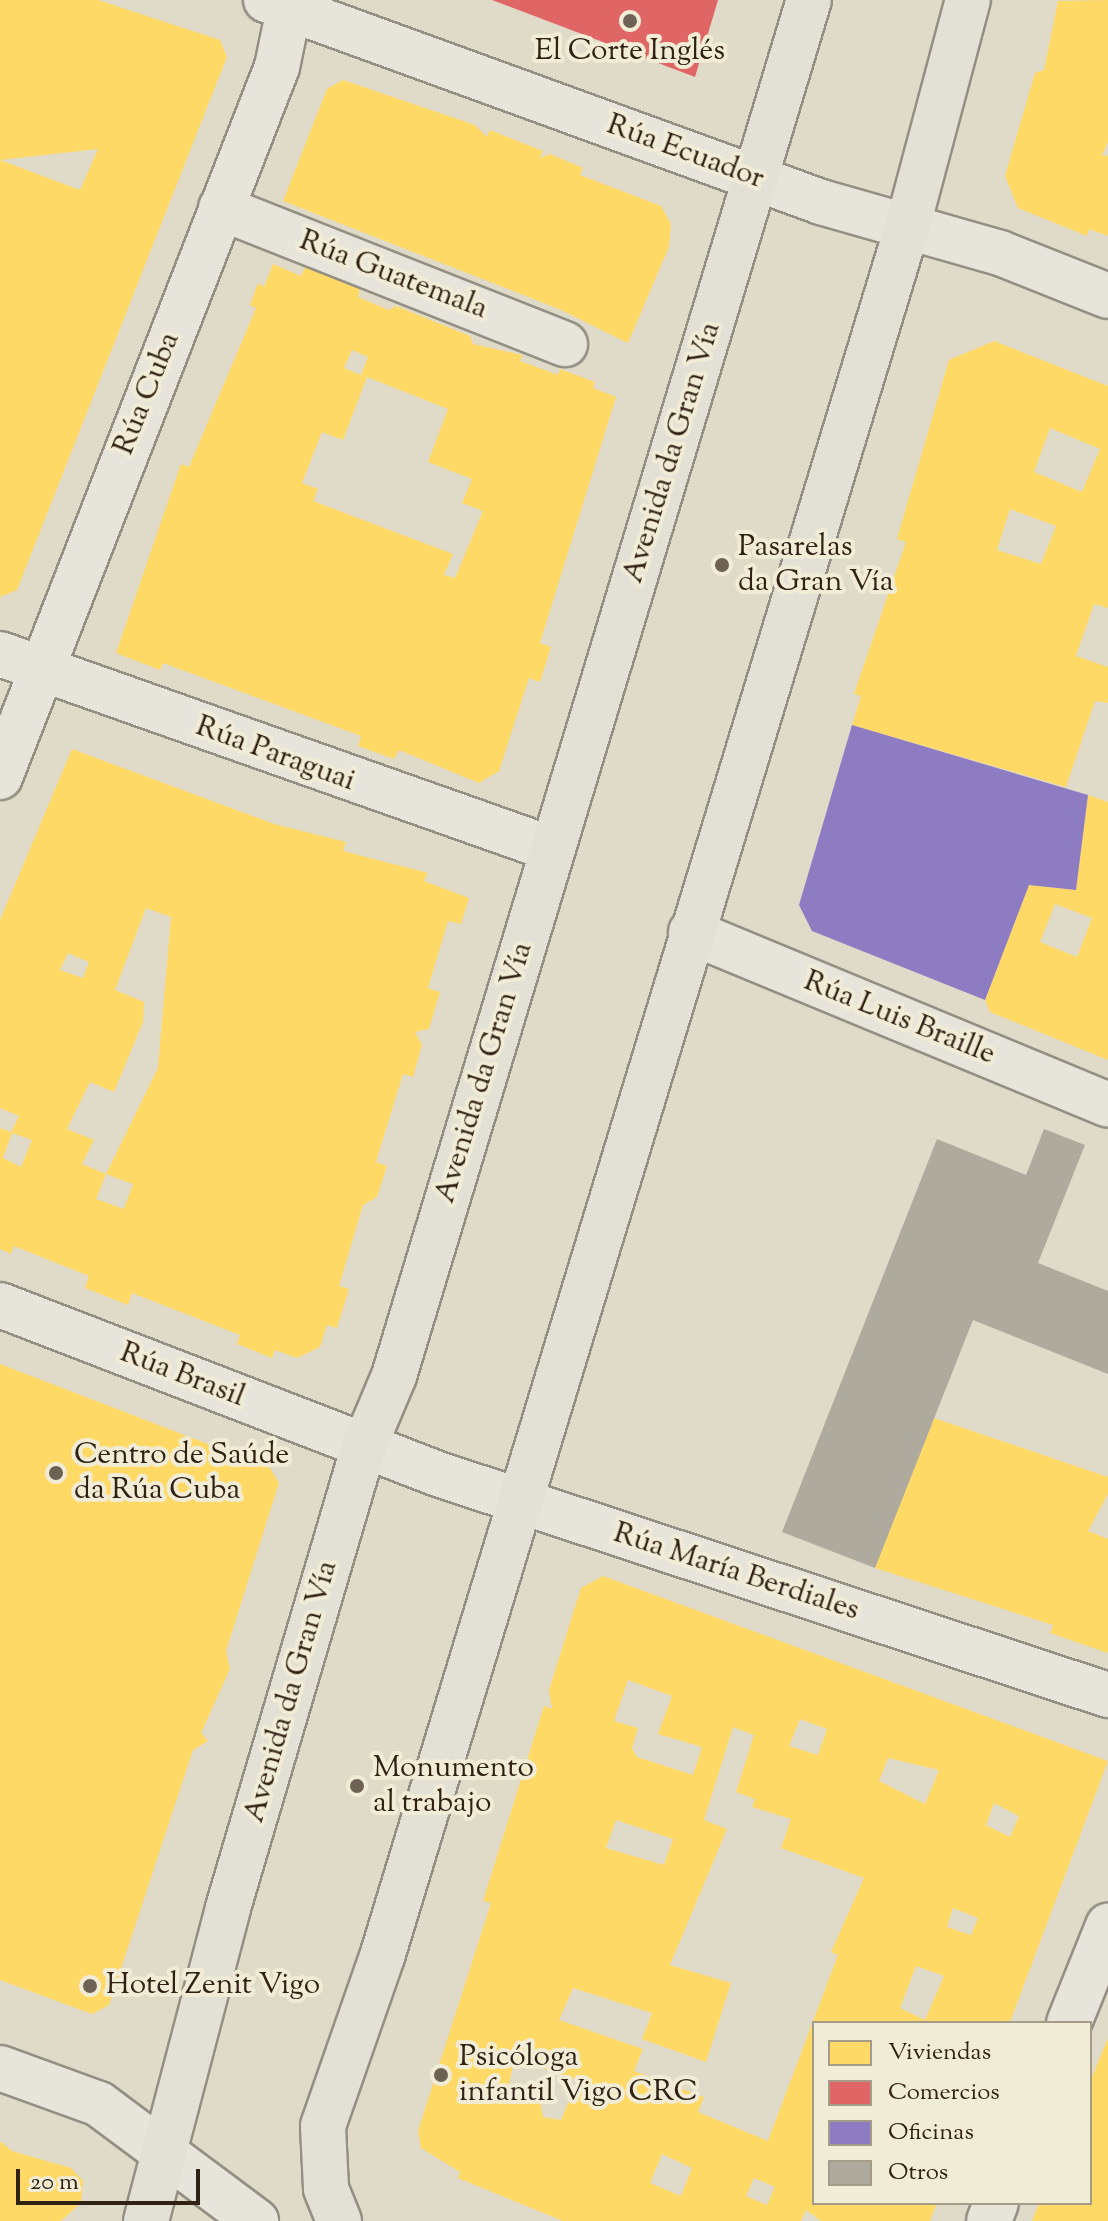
<!DOCTYPE html>
<html>
<head>
<meta charset="utf-8">
<style>
  body { margin:0 }
  #map { position:relative; width:1108px; height:2221px; overflow:hidden; background:#e0dbc9; font-family:"Sorts Mill Goudy",serif }
  div>[style] { position:absolute }
  [style*='--x'] { left:calc(var(--x)*1px); top:calc(var(--y)*1px); width:calc(var(--w)*1px); rotate:calc(var(--a)*1deg) }
  .homes>* { inset:0; background:#ffd966 }
  .shops>* { inset:0; background:#e06666 }
  .offices>* { inset:0; background:#8e7cc3 }
  .building>* { inset:0; background:#aeaa9d }
  .roads { filter:drop-shadow(2px 0 #938f83) drop-shadow(-2px 0 #938f83) drop-shadow(0 2px #938f83) drop-shadow(0 -2px #938f83) }
  .minor>* { height:44px; margin:-22px; padding:0 22px; transform-origin:22px; border-radius:22px; background:#e7e4db }
  .secondary>* { height:44px; margin:-22px; padding:0 22px; transform-origin:22px; border-radius:22px; background:#e7e4db }
  .primary>* { height:44px; margin:-22px; padding:0 22px; transform-origin:22px; border-radius:22px; background:#e3e0d5 }
  .dots>* { width:22px; height:22px; translate:-50% -50%; box-sizing:border-box; border:4px solid #f1ecd5; border-radius:50% }
  span { translate:-50% -50%; white-space:nowrap; text-align:center; line-height:1.15; -webkit-text-stroke:8px #f1ecd5; paint-order:stroke }
  .poi-label { font-size:30px; color:#302115 }
  .left { translate:0 -50%; text-align:left }
  .street-label { font-size:30px; color:#302115 }
  .legend { position:absolute; left:812px; top:2021px; width:280px; height:184px; box-sizing:border-box; background:#f1ecd5; border:2px solid #a49b88; margin:0; padding:10px 14px; list-style:none; font-size:24px; color:#302115 }
  .legend li { display:flex; align-items:center; gap:16px; height:40px }
  .legend b { width:40px; border:2px solid #a49b88 }
  .scale { position:absolute; left:16px; top:2169px; width:184px; height:36px; box-sizing:border-box; border:4px solid #302115; border-top:0; padding-left:10px; font-size:24px; line-height:28px; white-space:nowrap; color:#302115; -webkit-text-stroke:6px #f1ecd5; paint-order:stroke }
</style>
</head>
<body>
<div id="map">
  <div class="homes">
    <i style="clip-path:polygon(0 0,98px 0,220px 40px,227px 57px,17px 590px,0 597px,0 160px,80px 190px,98px 149px,0 160px)"></i>
    <i style="clip-path:polygon(1108px 0,1108px 142px,1102px 155px,1108px 156px,1108px 236px,1089px 229px,1087px 236px,1018px 208px,1005px 176px,1035px 73px,1044px 70px,1058px 1px)"></i>
    <i style="clip-path:polygon(343px 80px,475px 125px,487px 137px,490px 130px,543px 151px,540px 158px,550px 154px,583px 168px,580px 175px,661px 206px,671px 224px,669px 247px,628px 343px,559px 309px,283px 201px,327px 89px)"></i>
    <i style="clip-path:polygon(evenodd,273px 264px,301px 276px,305px 267px,360px 289px,358px 297px,389px 310px,396px 306px,470px 336px,473px 344px,522px 355px,520px 361px,558px 375px,560px 369px,595px 382px,593px 388px,616px 397px,540px 643px,551px 647px,540px 682px,529px 678px,499px 771px,479px 783px,399px 750px,394px 759px,358px 746px,361px 736px,163px 663px,160px 670px,116px 653px,181px 464px,189px 467px,256px 308px,250px 305px,258px 283px,264px 287px,273px 264px,352px 350px,368px 357px,361px 375px,344px 368px,352px 350px,273px 264px,367px 377px,448px 409px,428px 462px,472px 479px,462px 503px,483px 511px,455px 578px,444px 575px,453px 554px,313px 501px,318px 489px,302px 483px,322px 432px,343px 440px,367px 377px)"></i>
    <i style="clip-path:polygon(evenodd,994px 341px,1108px 386px,1108px 608px,1094px 604px,1076px 656px,1108px 667px,1108px 703px,1095px 701px,1066px 787px,852px 725px,861px 696px,854px 694px,906px 542px,897px 539px,949px 360px,994px 341px,1050px 428px,1100px 449px,1082px 492px,1034px 472px,1050px 428px,994px 341px,1010px 509px,1056px 526px,1041px 564px,997px 550px,1010px 509px)"></i>
    <i style="clip-path:polygon(evenodd,72px 749px,274px 824px,346px 842px,343px 851px,428px 873px,424px 881px,469px 898px,461px 924px,448px 921px,428px 988px,440px 992px,429px 1029px,415px 1032px,422px 1045px,413px 1077px,403px 1074px,376px 1162px,387px 1166px,377px 1197px,363px 1205px,339px 1286px,349px 1289px,337px 1328px,327px 1325px,320px 1347px,297px 1358px,275px 1350px,272px 1358px,237px 1344px,240px 1335px,132px 1293px,128px 1305px,85px 1288px,89px 1276px,14px 1246px,11px 1254px,0 1249px,0 1128px,11px 1132px,19px 1116px,0 1108px,0 920px,72px 749px,146px 908px,171px 917px,158px 1068px,106px 1174px,82px 1164px,94px 1140px,67px 1129px,90px 1082px,114px 1092px,143px 1022px,144px 1002px,115px 990px,146px 908px,72px 749px,68px 953px,89px 962px,83px 978px,60px 970px,68px 953px,72px 749px,12px 1133px,32px 1140px,21px 1167px,3px 1158px,12px 1133px,72px 749px,106px 1174px,133px 1184px,124px 1209px,96px 1199px,106px 1174px)"></i>
    <i style="clip-path:polygon(evenodd,1088px 795px,1108px 802px,1108px 1060px,990px 1012px,985px 1000px,1029px 885px,1076px 890px,1088px 795px,1055px 904px,1092px 918px,1077px 957px,1040px 942px,1055px 904px)"></i>
    <i style="clip-path:polygon(0 1364px,270px 1468px,279px 1483px,226px 1651px,230px 1669px,201px 1733px,208px 1741px,193px 1750px,109px 2005px,92px 2014px,0 1980px)"></i>
    <i style="clip-path:polygon(934px 1418px,1108px 1477px,1108px 1494px,1088px 1531px,1108px 1539px,1108px 1653px,1050px 1633px,1053px 1625px,875px 1568px)"></i>
    <i style="clip-path:polygon(evenodd,603px 1576px,1108px 1761px,1010px 2022px,814px 2023px,814px 2203px,937px 2203px,930px 2221px,821px 2221px,806px 2210px,801px 2221px,563px 2221px,458px 2178px,460px 2172px,421px 2148px,418px 2131px,491px 1903px,483px 1901px,544px 1706px,552px 1709px,549px 1690px,581px 1588px,603px 1576px,628px 1680px,672px 1696px,658px 1734px,702px 1747px,693px 1775px,637px 1757px,632px 1748px,638px 1728px,614px 1721px,628px 1680px,603px 1576px,800px 1719px,827px 1729px,818px 1755px,789px 1746px,800px 1719px,603px 1576px,733px 1727px,754px 1735px,736px 1792px,755px 1799px,752px 1807px,791px 1819px,781px 1848px,864px 1878px,831px 1952px,838px 1955px,768px 2141px,698px 2112px,704px 2097px,634px 2071px,643px 2049px,559px 2020px,573px 1988px,652px 2013px,642px 2039px,706px 2062px,731px 1983px,670px 1965px,727px 1829px,704px 1820px,733px 1727px,603px 1576px,888px 1758px,939px 1770px,925px 1804px,879px 1781px,888px 1758px,603px 1576px,994px 1803px,1019px 1816px,1010px 1837px,986px 1825px,994px 1803px,603px 1576px,616px 1820px,673px 1839px,664px 1865px,606px 1848px,616px 1820px,603px 1576px,953px 1908px,978px 1918px,971px 1935px,947px 1927px,953px 1908px,603px 1576px,916px 1966px,944px 1976px,925px 2020px,900px 2008px,916px 1966px,603px 1576px,515px 2059px,578px 2080px,561px 2120px,543px 2117px,540px 2101px,522px 2095px,504px 2103px,515px 2059px,603px 1576px,662px 2154px,692px 2168px,681px 2196px,650px 2183px,662px 2154px,603px 1576px,754px 2178px,775px 2187px,767px 2205px,746px 2196px,754px 2178px)"></i>
    <i style="clip-path:polygon(1108px 2038px,1108px 2221px,1032px 2221px,1039px 2203px,1090px 2203px,1090px 2082px)"></i>
    <i style="clip-path:polygon(0 2141px,12px 2151px,71px 2168px,83px 2181px,81px 2203px,61px 2221px,0 2221px)"></i>
  </div>
  <div class="shops">
    <i style="clip-path:polygon(492px 0,718px 0,695px 77px)"></i>
  </div>
  <div class="offices">
    <i style="clip-path:polygon(852px 725px,1088px 795px,1076px 890px,1029px 885px,985px 1000px,812px 931px,799px 905px)"></i>
  </div>
  <div class="building">
    <i style="clip-path:polygon(1044px 1129px,1085px 1145px,1038px 1263px,1108px 1291px,1108px 1374px,973px 1320px,875px 1568px,782px 1532px,937px 1139px,1026px 1175px)"></i>
  </div>
  <div class="roads">
    <div class="minor">
      <i style="--x:266;--y:0;--w:591;--a:20"></i>
      <i style="--x:821;--y:202;--w:186;--a:15.9"></i>
      <i style="--x:1000;--y:253;--w:116;--a:21.7"></i>
      <i style="--x:221;--y:208;--w:370;--a:21.6"></i>
      <i style="--x:0;--y:654;--w:585;--a:19.46"></i>
      <i style="--x:0;--y:777;--w:762;--a:-68.69"></i>
      <i style="--x:277;--y:67;--w:59;--a:-78.3"></i>
      <i style="--x:691;--y:932;--w:451;--a:22.5"></i>
      <i style="--x:0;--y:1305;--w:469;--a:21.1"></i>
      <i style="--x:438;--y:1474;--w:706;--a:18.26"></i>
      <i style="--x:1069;--y:2023;--w:105;--a:-68.1"></i>
      <i style="--x:989;--y:2221;--w:19;--a:-69"></i>
    </div>
    <div class="secondary">
      <i style="--x:0;--y:2068;--w:105;--a:20"></i>
      <i style="--x:99;--y:2104;--w:196;--a:36.7"></i>
    </div>
    <div class="primary">
      <i style="--x:146;--y:2221;--w:324;--a:-75.3"></i>
      <i style="--x:228;--y:1908;--w:481;--a:-73.6"></i>
      <i style="--x:364;--y:1447;--w:77;--a:-67.1"></i>
      <i style="--x:394;--y:1376;--w:1437;--a:-73.22"></i>
      <i style="--x:339;--y:2221;--w:35;--a:-112"></i>
      <i style="--x:326;--y:2188;--w:62;--a:-92.8"></i>
      <i style="--x:323;--y:2126;--w:179;--a:-70.8"></i>
      <i style="--x:382;--y:1957;--w:1810;--a:-73.11"></i>
      <i style="--x:908;--y:225;--w:233;--a:-75.1"></i>
    </div>
  </div>
  <div class="dots">
    <i style="left:630px;top:21px;background:#6e6254"></i>
    <i style="left:722px;top:565px;background:#6e6254"></i>
    <i style="left:56px;top:1473px;background:#6e6254"></i>
    <i style="left:357px;top:1786px;background:#6e6254"></i>
    <i style="left:90px;top:1986px;background:#6e6254"></i>
    <i style="left:441px;top:2075px;background:#6e6254"></i>
  </div>
  <div class="poi-label">
    <span style="left:630px;top:52px">El Corte Inglés</span>
    <span class="left" style="left:738px;top:565px">Pasarelas<br>da Gran Vía</span>
    <span class="left" style="left:74px;top:1473px">Centro de Saúde<br>da Rúa Cuba</span>
    <span class="left" style="left:373px;top:1786px">Monumento<br>al trabajo</span>
    <span class="left" style="left:106px;top:1986px">Hotel Zenit Vigo</span>
    <span class="left" style="left:459px;top:2075px">Psicóloga<br>infantil Vigo CRC</span>
  </div>
  <div class="street-label">
    <span style="left:685px;top:153px;rotate:20deg">Rúa Ecuador</span>
    <span style="left:393px;top:276px;rotate:21deg">Rúa Guatemala</span>
    <span style="left:148px;top:394px;rotate:-68deg">Rúa Cuba</span>
    <span style="left:673px;top:453px;rotate:-73deg">Avenida da Gran Vía</span>
    <span style="left:275px;top:755px;rotate:20deg">Rúa Paraguai</span>
    <span style="left:899px;top:1019px;rotate:22deg">Rúa Luis Braille</span>
    <span style="left:485px;top:1073px;rotate:-73deg">Avenida da Gran Vía</span>
    <span style="left:182px;top:1376px;rotate:21deg">Rúa Brasil</span>
    <span style="left:736px;top:1573px;rotate:18deg">Rúa María Berdiales</span>
    <span style="left:292px;top:1692px;rotate:-74deg">Avenida da Gran Vía</span>
  </div>
  <ul class="legend">
  <li><b style="height:22px;background:#ffd966"></b>Viviendas</li>
  <li><b style="height:22px;background:#e06666"></b>Comercios</li>
  <li><b style="height:22px;background:#8e7cc3"></b>Oficinas</li>
  <li><b style="height:22px;background:#aeaa9d"></b>Otros</li>
  </ul>
  <div class="scale">20 m</div>
</div>
</body>
</html>
